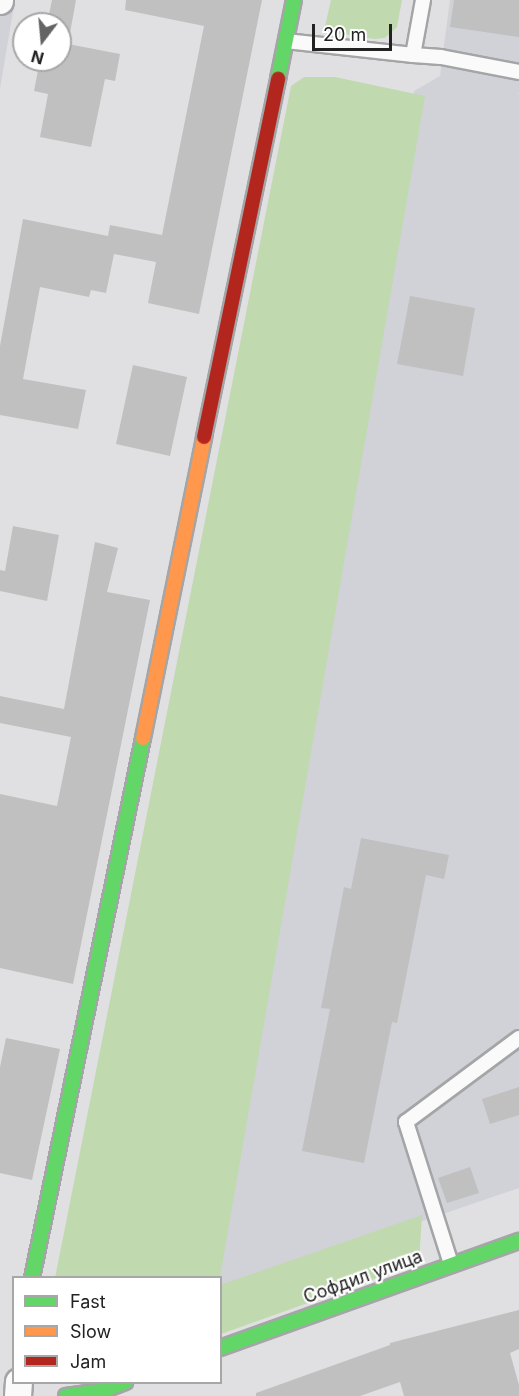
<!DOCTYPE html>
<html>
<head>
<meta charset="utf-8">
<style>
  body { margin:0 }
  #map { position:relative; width:519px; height:1396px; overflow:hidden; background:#e0e0e2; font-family:Inter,sans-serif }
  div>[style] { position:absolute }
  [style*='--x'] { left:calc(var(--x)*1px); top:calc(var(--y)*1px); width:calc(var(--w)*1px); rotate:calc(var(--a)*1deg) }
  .built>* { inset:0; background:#d1d2d8 }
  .green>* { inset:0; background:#c0d9af }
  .building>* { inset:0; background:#c0c0c0 }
  .roads { filter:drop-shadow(2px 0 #a4a5a6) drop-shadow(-2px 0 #a4a5a6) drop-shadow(0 2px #a4a5a6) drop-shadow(0 -2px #a4a5a6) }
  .lane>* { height:14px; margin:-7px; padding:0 7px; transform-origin:7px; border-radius:7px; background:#fafafb }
  .street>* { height:26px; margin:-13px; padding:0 13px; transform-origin:13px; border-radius:13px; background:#fafafb }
  .fast>* { height:14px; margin:-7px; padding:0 7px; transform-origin:7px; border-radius:7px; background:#63d668 }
  .slow>* { height:14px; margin:-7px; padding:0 7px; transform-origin:7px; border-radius:7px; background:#ff974d }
  .jam>* { height:14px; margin:-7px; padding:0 7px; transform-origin:7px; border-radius:7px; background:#b3261e }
  span { translate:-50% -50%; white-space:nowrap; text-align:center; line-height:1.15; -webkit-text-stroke:4.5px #fff; paint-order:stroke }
  .street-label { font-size:18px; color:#222223 }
  .legend { position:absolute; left:12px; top:1276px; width:210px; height:108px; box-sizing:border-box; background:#fff; border:2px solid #a7a7a7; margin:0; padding:8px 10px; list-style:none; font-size:18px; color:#222223 }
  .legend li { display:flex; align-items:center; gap:12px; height:30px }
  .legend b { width:30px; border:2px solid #a7a7a7 }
  .north { position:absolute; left:12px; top:12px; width:60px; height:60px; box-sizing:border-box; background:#fff; border:2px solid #a7a7a7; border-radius:50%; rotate:196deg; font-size:16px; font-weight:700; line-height:24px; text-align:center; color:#222223 }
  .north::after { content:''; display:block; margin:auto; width:21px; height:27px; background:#646466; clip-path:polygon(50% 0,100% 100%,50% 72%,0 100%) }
  .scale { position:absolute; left:312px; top:24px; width:80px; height:27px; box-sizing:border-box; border:3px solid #222223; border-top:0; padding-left:8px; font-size:18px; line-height:21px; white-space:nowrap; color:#222223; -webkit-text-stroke:4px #fff; paint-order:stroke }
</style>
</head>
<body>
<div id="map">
  <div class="built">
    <i style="clip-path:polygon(0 0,15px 0,0 89px)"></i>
    <i style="clip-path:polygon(450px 0,519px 0,519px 93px,517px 93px,519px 94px,519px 1188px,221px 1290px,220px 1278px,210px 1278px,414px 91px,440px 76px)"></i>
  </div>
  <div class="green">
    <i style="clip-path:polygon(331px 0,402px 0,397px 27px,385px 38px,374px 39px,324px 31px)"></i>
    <i style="clip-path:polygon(304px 77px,335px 77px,425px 96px,220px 1277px,55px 1278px,291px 86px)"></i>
    <i style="clip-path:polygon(422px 1215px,419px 1263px,221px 1334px,220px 1285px)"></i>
  </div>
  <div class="building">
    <i style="clip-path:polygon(52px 0,76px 0,68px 44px,120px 54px,115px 81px,105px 79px,91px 147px,40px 137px,48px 94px,34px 91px,40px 60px,60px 60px,60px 24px,47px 24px)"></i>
    <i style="clip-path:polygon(126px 0,262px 0,199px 314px,148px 303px,156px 262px,114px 254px,106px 293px,91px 290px,89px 297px,40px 287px,23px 379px,86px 390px,78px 429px,0 415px,0 346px,23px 219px,108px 236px,110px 225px,162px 235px,204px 26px,125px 10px)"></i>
    <i style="clip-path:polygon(454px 0,519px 0,519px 37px,450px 27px)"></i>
    <i style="clip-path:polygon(410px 296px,475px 308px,463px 376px,397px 364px)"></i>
    <i style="clip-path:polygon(133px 365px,187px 377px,170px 456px,116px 444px)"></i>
    <i style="clip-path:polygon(13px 526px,59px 535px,47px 601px,0 591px,0 570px,5px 571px)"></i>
    <i style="clip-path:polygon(95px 542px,118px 548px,107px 592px,150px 600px,73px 984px,0 968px,0 794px,57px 806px,71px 737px,0 723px,0 696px,64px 709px)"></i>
    <i style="clip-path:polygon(361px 838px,449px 855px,444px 879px,426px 875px,397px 1023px,392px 1022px,364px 1163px,302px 1151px,330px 1009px,321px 1008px,344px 887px,351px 889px)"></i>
    <i style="clip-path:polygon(6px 1038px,60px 1049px,32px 1180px,0 1173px,0 1067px)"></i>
    <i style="clip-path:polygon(519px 1087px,519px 1115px,490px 1124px,482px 1099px)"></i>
    <i style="clip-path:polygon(470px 1167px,479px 1193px,447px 1203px,438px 1178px)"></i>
    <i style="clip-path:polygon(519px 1310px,519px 1349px,510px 1353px,519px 1385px,519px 1396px,404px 1396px,400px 1382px,360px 1396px,256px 1396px,256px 1393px,390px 1345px,390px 1343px)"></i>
  </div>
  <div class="roads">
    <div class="lane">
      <i style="--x:286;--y:41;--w:128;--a:6.3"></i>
      <i style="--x:413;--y:55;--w:56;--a:-79.7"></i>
      <i style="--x:413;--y:55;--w:28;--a:4"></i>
      <i style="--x:441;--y:57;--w:79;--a:10.9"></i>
      <i style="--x:451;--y:1264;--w:149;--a:-107.6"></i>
      <i style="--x:406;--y:1122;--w:141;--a:-36.6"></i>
    </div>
    <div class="street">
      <i style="--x:0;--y:1;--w:1;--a:-90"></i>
      <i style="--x:18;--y:1396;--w:14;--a:-86"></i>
    </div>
    <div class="fast">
      <i style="--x:278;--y:79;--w:81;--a:-78.6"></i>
      <i style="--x:32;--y:1278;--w:551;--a:-78.38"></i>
      <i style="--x:220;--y:1348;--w:318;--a:-19.7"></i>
      <i style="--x:66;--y:1396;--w:36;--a:-8"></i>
      <i style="--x:102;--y:1391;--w:25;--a:-21"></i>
    </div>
    <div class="slow">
      <i style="--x:143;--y:738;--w:307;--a:-78.5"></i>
    </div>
    <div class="jam">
      <i style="--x:204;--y:437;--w:366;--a:-78.3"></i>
    </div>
  </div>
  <div class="street-label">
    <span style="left:363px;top:1277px;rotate:-20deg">Софдил улица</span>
  </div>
  <ul class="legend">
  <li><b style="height:8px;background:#63d668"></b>Fast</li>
  <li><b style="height:8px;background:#ff974d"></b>Slow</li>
  <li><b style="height:8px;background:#b3261e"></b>Jam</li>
  </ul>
  <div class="north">N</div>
  <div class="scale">20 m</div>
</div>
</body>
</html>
